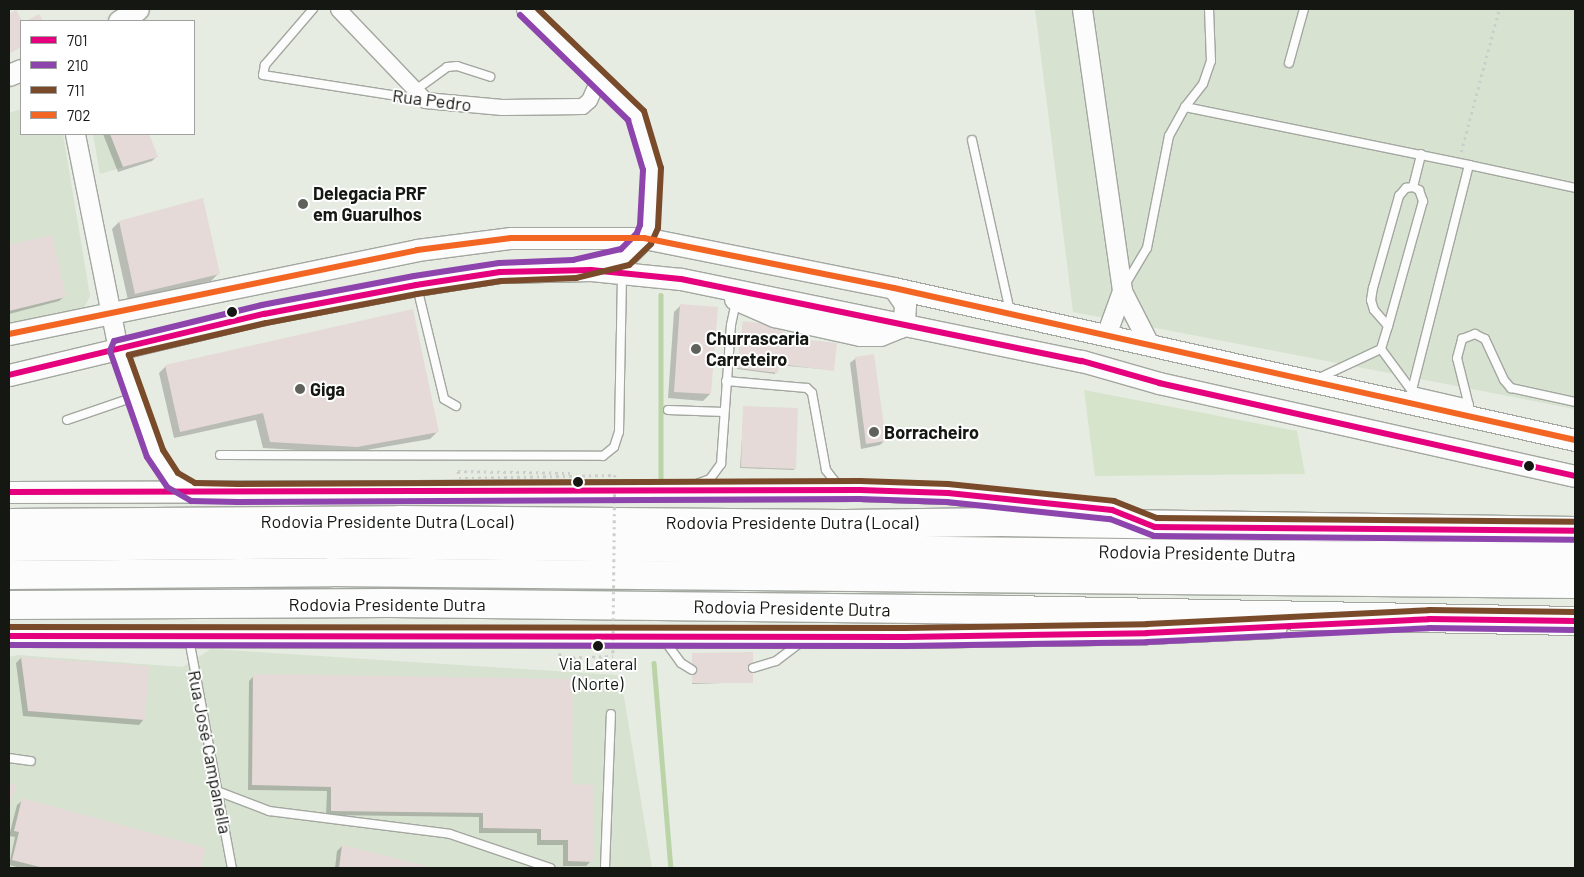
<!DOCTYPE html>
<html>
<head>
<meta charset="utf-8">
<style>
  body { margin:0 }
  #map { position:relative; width:1584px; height:877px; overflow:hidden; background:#e6ece2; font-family:Barlow,sans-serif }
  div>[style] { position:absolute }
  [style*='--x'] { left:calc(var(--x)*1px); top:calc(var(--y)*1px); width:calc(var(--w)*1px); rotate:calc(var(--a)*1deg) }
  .built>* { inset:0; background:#d7e2d1 }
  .green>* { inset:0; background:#d5e4cb }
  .shadow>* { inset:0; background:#0003 }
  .stream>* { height:4.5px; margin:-2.25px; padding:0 2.25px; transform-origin:2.25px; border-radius:2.25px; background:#bad4a8 }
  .building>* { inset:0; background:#e5dad7 }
  .path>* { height:2.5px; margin-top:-1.25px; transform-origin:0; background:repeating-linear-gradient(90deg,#cccecb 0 2.5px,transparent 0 6.5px) }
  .roads { filter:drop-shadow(1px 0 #a3a7a0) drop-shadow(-1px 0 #a3a7a0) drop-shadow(0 1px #a3a7a0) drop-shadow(0 -1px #a3a7a0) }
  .service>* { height:8px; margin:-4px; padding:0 4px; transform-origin:4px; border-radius:4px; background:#fbfcfb }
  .minor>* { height:15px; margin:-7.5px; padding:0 7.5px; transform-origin:7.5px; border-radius:7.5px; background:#fbfcfb }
  .tertiary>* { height:19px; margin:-9.5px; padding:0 9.5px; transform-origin:9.5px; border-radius:9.5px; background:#fbfcfb }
  .secondary>* { height:21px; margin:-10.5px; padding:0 10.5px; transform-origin:10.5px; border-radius:10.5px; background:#fbfcfb }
  .motorway>* { height:28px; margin:-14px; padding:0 14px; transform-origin:14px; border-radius:14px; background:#fbfcfb }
  .path-bridge>* { height:2.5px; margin-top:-1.25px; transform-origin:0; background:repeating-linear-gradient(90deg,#cccecb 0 2.5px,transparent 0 6.5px) }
  .bus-1>* { height:6px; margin:-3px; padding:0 3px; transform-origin:3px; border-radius:3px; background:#e5007d }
  .bus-2>* { height:6px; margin:-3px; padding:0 3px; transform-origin:3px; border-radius:3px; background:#8e44ad }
  .bus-3>* { height:6px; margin:-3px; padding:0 3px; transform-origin:3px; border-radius:3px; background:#7a4b2a }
  .bus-4>* { height:6px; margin:-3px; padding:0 3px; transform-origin:3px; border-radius:3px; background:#f26522 }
  .dots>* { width:14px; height:14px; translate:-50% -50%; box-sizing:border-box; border:2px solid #fff; border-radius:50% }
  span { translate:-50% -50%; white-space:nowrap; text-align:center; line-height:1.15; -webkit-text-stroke:4px #fff; paint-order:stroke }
  .bus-label { font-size:17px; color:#141712 }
  .street-label { font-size:18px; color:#141712 }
  .poi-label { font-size:18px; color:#141712; font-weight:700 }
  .left { translate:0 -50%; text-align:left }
  .frame { position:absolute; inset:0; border:10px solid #141712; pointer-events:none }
  .legend { position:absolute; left:20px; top:20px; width:175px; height:115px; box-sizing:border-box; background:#fff; border:1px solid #a1a2a0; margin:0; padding:6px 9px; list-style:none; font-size:15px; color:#141712 }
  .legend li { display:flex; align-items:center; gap:10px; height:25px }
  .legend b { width:25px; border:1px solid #a1a2a0 }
</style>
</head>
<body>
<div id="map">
  <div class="built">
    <i style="clip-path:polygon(1035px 9px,1575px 9px,1575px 409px,1073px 312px)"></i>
    <i style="clip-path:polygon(21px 109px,21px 134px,63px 134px,90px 296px,84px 308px,9px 326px,9px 113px)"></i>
    <i style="clip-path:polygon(93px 134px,149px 134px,158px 157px,100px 174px)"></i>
    <i style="clip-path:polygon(211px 649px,617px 675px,624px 697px,652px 868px,9px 868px,9px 657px,18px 655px,183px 667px)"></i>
  </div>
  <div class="green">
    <i style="clip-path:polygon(1084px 390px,1297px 431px,1305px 474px,1095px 476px)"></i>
  </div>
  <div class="shadow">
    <i style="clip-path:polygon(103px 134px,148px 134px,157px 156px,152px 161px,118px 172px)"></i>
    <i style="clip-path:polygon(119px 222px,218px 274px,211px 281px,128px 300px,112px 229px)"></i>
    <i style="clip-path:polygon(51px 237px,65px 296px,59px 301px,9px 314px,9px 246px)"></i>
    <i style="clip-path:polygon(681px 305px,710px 394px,703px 401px,668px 398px,674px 312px)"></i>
    <i style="clip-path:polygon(743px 323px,833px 370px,777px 365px,775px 374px,737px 369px)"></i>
    <i style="clip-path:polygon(856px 358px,885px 440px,880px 445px,861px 449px,850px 363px)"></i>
    <i style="clip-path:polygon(166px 366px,437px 432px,430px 439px,349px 453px,263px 448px,256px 420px,174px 438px,159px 373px)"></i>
    <i style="clip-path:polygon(744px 407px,795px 469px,793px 470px,740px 468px)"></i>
    <i style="clip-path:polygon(693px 654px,752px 682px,692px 684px)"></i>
    <i style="clip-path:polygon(21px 658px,148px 668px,144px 719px,139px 725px,23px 716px,16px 663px)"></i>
    <i style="clip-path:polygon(254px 676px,571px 786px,591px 861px,586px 866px,563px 866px,563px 845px,537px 845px,537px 833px,479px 833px,479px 817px,326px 815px,327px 791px,248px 790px,249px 681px)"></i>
    <i style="clip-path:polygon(23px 800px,205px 849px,200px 868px,21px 868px,9px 865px,15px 837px,9px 836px,17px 805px)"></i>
    <i style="clip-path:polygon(342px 846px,432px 868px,335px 868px,337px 851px)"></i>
  </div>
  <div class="stream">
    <i style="--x:661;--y:295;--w:184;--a:90"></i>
    <i style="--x:654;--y:663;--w:206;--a:85.3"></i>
  </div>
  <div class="building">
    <i style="clip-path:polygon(16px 10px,22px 21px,21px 47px,9px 54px,9px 14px)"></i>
    <i style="clip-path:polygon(39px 14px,43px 21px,26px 21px)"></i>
    <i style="clip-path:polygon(110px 134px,149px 134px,158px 157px,123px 167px)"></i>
    <i style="clip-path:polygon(203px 198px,220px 274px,135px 294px,119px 221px)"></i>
    <i style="clip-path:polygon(52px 235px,66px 297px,9px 311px,9px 245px)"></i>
    <i style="clip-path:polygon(680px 304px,718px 307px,711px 394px,674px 392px)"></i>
    <i style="clip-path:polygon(413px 309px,439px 432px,357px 447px,270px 442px,263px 413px,180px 432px,165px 365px)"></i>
    <i style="clip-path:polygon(743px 321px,783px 326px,782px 337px,837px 343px,834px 371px,779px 364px,778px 373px,737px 368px)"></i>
    <i style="clip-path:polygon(874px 354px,886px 441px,866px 444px,855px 357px)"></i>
    <i style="clip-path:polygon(743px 406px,798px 408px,796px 469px,741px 467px)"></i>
    <i style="clip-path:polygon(753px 652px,753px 683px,692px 683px,692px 653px)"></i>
    <i style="clip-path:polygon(21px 657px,149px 666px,145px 720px,28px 711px)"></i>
    <i style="clip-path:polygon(253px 674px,573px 679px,572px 784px,593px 785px,593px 862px,568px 861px,568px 840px,541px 840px,541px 829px,483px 828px,483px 813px,331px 811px,331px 787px,252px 785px)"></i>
    <i style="clip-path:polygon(9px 783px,16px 785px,9px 809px)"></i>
    <i style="clip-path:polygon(22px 798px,206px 848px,201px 868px,44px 868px,12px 860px,19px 832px,14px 831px)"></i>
    <i style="clip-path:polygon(342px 845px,434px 868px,339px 868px)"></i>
  </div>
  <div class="path">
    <i style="--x:1461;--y:152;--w:148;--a:-75.1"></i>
    <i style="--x:458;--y:474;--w:3;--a:-90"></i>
    <i style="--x:458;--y:471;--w:112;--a:1"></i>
    <i style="--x:560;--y:653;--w:5;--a:90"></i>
    <i style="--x:560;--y:658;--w:53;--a:-2.2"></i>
  </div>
  <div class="roads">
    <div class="service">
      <i style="--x:313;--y:9;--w:74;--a:130.6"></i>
      <i style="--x:265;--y:65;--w:10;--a:101"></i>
      <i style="--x:263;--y:75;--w:162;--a:8.9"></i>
      <i style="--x:1289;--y:63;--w:56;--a:-74.5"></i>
      <i style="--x:417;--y:89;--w:37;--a:-36"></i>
      <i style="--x:447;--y:67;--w:10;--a:-6"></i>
      <i style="--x:457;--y:66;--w:35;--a:18"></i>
      <i style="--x:1185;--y:107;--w:290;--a:11.5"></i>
      <i style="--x:972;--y:140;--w:175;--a:77.5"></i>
      <i style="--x:1413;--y:187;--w:34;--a:-76"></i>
      <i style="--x:1125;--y:285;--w:43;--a:-59.3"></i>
      <i style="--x:1147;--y:248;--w:114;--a:-78.9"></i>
      <i style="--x:1169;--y:136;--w:33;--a:-61"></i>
      <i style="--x:1185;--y:107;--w:29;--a:-52"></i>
      <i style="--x:1203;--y:84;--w:24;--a:-71"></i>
      <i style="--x:1211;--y:61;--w:52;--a:-92.2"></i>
      <i style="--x:417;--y:287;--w:115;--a:76.4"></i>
      <i style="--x:444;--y:399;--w:14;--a:30"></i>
      <i style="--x:1388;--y:326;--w:21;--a:-131"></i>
      <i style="--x:1374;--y:310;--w:10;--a:-107"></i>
      <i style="--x:1371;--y:300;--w:12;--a:-81"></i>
      <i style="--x:1373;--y:288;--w:96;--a:-74.2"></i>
      <i style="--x:1399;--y:196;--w:11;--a:-49"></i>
      <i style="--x:1406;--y:188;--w:7;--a:-8"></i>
      <i style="--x:1413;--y:187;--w:7;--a:27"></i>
      <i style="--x:1419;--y:190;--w:12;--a:70"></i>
      <i style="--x:1423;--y:201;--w:130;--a:105.6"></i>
      <i style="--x:1388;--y:326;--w:24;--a:107"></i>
      <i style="--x:1381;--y:349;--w:52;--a:53.6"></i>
      <i style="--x:1412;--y:391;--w:58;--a:12.8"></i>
      <i style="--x:1319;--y:378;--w:68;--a:-25.1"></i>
      <i style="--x:726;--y:381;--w:81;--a:4.9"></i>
      <i style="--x:807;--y:388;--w:7;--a:45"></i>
      <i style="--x:812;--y:393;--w:78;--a:79.7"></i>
      <i style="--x:826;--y:470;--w:16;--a:52"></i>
      <i style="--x:836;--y:483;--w:5;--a:11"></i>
      <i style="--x:1411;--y:394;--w:236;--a:-75.8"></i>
      <i style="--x:1469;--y:165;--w:108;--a:12.2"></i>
      <i style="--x:1469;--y:406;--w:49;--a:-104"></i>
      <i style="--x:1457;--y:358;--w:20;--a:-75"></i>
      <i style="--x:1462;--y:339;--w:14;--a:-21"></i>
      <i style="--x:1475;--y:334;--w:11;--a:27"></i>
      <i style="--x:1485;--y:339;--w:45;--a:65.1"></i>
      <i style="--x:1504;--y:380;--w:11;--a:49"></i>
      <i style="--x:1511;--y:388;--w:66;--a:12.3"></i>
      <i style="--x:668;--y:410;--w:56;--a:2"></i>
      <i style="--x:67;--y:420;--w:71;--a:-18.9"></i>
      <i style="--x:220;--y:455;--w:383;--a:0.1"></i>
      <i style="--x:603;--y:456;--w:14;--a:-39"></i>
      <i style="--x:614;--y:447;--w:16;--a:-72"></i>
      <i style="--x:619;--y:432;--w:157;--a:-88.9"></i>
      <i style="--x:699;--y:483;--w:12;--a:-20"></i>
      <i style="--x:710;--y:479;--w:19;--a:-54"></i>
      <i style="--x:721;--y:464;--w:139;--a:-85.9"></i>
      <i style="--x:731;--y:325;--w:24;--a:-78"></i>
      <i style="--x:189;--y:639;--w:233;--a:79.4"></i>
      <i style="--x:665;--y:641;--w:27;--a:54"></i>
      <i style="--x:681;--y:663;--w:13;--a:32"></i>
      <i style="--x:753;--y:668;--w:24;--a:-17"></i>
      <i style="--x:776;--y:661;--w:31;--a:-37"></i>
      <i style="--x:9;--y:758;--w:22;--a:8"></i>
      <i style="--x:217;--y:791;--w:56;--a:21"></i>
      <i style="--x:269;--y:811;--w:182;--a:7.2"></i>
      <i style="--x:450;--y:834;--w:106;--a:18.8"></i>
      <i style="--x:605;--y:868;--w:154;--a:-87.8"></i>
    </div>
    <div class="minor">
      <i style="--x:338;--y:9;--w:126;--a:46.3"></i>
      <i style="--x:425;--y:100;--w:77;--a:5.2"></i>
      <i style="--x:502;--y:107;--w:80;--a:-0.7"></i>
      <i style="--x:582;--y:106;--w:9;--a:-41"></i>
      <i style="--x:589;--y:100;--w:22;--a:-66"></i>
    </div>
    <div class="tertiary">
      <i style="--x:526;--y:9;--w:153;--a:43.9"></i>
      <i style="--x:636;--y:115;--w:56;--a:73.5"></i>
      <i style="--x:652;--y:169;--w:58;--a:93"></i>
      <i style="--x:649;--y:227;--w:12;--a:114"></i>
      <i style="--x:1082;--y:9;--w:285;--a:81.9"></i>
      <i style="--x:1122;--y:291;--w:59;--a:63"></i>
      <i style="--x:75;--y:134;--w:219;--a:78.7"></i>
      <i style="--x:118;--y:349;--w:111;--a:70.6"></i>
      <i style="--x:155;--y:454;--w:31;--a:57"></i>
      <i style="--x:172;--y:480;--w:24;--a:30"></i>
      <i style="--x:1106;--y:335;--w:47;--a:-70"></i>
    </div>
    <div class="secondary">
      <i style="--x:119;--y:21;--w:22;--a:-32"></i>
      <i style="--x:9;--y:75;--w:13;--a:-23"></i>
      <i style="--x:594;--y:264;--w:32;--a:-13"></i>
      <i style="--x:625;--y:257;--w:27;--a:-45"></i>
      <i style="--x:735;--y:299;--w:43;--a:23.6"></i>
      <i style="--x:774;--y:316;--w:88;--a:12.5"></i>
      <i style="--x:860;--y:335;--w:20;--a:0"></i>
      <i style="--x:880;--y:335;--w:22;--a:-22"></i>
      <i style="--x:900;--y:327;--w:8;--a:-60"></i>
      <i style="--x:904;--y:320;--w:16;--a:-86"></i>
      <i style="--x:905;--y:304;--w:19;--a:-125"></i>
      <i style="--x:9;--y:334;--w:417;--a:-11.6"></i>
      <i style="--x:417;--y:250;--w:95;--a:-7.3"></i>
      <i style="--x:511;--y:238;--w:133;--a:0"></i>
      <i style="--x:644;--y:238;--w:255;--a:11.3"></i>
      <i style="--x:894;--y:288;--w:698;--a:12.58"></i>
      <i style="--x:9;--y:375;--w:262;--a:-13.5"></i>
      <i style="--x:264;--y:314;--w:155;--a:-10.8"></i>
      <i style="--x:416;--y:285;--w:85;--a:-8.8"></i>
      <i style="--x:500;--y:272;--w:91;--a:-1.3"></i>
      <i style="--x:591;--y:270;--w:90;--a:5.7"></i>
      <i style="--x:681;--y:279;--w:409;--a:11.6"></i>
      <i style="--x:1082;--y:361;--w:80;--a:15.9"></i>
      <i style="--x:1159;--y:383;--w:426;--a:12.6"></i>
      <i style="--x:9;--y:492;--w:851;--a:-0.13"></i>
      <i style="--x:860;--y:490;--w:88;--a:2"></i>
      <i style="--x:948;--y:493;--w:165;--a:5.9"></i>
      <i style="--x:1112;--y:510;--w:31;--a:21"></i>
      <i style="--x:9;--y:636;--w:896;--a:0.06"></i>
      <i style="--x:905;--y:637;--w:242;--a:-0.9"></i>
      <i style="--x:1147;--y:633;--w:129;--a:-2.7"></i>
    </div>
    <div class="motorway">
      <i style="--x:9;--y:523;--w:391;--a:-0.4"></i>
      <i style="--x:400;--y:520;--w:444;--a:0.5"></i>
      <i style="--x:844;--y:524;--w:158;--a:-0.7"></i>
      <i style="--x:1002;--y:522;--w:573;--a:0.9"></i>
      <i style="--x:9;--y:547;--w:318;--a:-0.5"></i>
      <i style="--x:327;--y:544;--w:1248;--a:0.64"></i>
      <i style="--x:9;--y:575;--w:322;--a:-0.5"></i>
      <i style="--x:331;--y:572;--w:1244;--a:0.55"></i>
      <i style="--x:9;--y:605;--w:380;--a:-0.3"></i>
      <i style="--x:389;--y:603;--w:618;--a:0.65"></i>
      <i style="--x:1007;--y:610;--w:568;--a:1.11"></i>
    </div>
  </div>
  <div class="path-bridge">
    <i style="--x:459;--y:478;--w:156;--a:-1.1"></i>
    <i style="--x:615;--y:475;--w:181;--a:90.6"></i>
  </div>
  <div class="bus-1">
    <i style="--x:9;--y:375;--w:262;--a:-13.5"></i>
    <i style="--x:264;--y:314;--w:155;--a:-10.8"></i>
    <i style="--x:416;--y:285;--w:85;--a:-8.8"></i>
    <i style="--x:500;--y:272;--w:91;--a:-1.3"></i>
    <i style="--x:591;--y:270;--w:90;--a:5.7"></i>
    <i style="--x:681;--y:279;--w:409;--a:11.6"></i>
    <i style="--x:1082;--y:361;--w:80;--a:15.9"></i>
    <i style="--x:1159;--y:383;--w:426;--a:12.6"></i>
    <i style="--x:9;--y:492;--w:851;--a:-0.13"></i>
    <i style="--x:860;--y:490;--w:88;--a:2"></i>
    <i style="--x:948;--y:493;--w:165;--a:5.9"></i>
    <i style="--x:1112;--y:510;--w:46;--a:21.6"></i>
    <i style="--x:1155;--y:527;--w:420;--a:0.5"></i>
    <i style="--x:9;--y:636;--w:896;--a:0.06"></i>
    <i style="--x:905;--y:637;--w:242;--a:-0.9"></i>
    <i style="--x:1147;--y:633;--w:282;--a:-2.8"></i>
    <i style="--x:1429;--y:619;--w:146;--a:0.8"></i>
  </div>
  <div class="bus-2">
    <i style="--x:520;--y:15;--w:151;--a:44.2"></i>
    <i style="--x:628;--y:120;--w:52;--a:73.3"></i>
    <i style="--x:643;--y:170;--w:55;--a:93.1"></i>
    <i style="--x:640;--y:225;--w:9;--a:111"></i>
    <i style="--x:637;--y:233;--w:23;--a:135"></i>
    <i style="--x:621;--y:249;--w:49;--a:167.1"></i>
    <i style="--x:573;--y:260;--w:74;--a:177.7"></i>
    <i style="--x:499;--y:263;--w:86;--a:171.3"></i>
    <i style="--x:414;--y:276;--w:155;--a:169.2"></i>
    <i style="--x:262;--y:305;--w:152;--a:166.3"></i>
    <i style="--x:114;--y:341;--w:11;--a:112"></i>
    <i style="--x:110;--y:351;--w:112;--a:70.8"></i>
    <i style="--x:147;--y:457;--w:36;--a:56"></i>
    <i style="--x:167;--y:487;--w:28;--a:30"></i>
    <i style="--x:191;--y:501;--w:47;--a:1.2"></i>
    <i style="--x:238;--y:502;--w:622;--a:-0.28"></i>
    <i style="--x:860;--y:499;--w:87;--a:2"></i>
    <i style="--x:947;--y:502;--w:164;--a:6"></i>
    <i style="--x:1110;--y:519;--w:47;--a:21.1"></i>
    <i style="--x:1154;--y:536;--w:421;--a:0.5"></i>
    <i style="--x:9;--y:645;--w:896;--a:0.06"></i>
    <i style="--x:905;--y:646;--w:242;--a:-0.9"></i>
    <i style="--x:1147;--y:642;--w:282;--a:-2.8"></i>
    <i style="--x:1429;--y:628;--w:146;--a:0.8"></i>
  </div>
  <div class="bus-3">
    <i style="--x:538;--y:9;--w:147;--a:43.9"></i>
    <i style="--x:644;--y:111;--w:59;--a:73.4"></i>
    <i style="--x:661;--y:168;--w:60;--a:92.9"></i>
    <i style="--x:658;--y:228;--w:17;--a:114"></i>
    <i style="--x:651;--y:244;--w:30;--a:136"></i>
    <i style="--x:629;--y:265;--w:55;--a:166.2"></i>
    <i style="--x:576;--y:278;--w:75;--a:177.7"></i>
    <i style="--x:501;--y:281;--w:85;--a:171.2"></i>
    <i style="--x:417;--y:294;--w:154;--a:169.1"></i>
    <i style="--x:266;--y:323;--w:141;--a:166.9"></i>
    <i style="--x:129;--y:355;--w:101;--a:70.3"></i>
    <i style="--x:163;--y:450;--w:27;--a:57"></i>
    <i style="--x:178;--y:473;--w:20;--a:30"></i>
    <i style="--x:195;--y:483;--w:43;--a:1.3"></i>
    <i style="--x:238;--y:484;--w:622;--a:-0.28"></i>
    <i style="--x:860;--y:481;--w:88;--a:2"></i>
    <i style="--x:948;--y:484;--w:167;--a:5.8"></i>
    <i style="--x:1114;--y:501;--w:46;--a:21.6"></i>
    <i style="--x:1157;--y:518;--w:418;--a:0.5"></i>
    <i style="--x:9;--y:627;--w:896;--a:0.06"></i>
    <i style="--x:905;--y:628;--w:242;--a:-0.9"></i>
    <i style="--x:1147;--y:624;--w:282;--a:-2.8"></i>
    <i style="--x:1429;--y:610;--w:146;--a:0.8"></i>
  </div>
  <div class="bus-4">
    <i style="--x:9;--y:334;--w:417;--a:-11.6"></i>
    <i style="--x:417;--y:250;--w:95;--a:-7.3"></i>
    <i style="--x:511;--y:238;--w:133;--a:0"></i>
    <i style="--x:644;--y:238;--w:255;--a:11.3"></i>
    <i style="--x:894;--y:288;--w:698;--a:12.58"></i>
  </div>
  <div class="dots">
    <i style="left:303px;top:204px;background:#5e625b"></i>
    <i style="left:232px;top:312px;background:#141712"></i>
    <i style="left:696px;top:349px;background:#5e625b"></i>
    <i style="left:300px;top:389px;background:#5e625b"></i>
    <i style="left:874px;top:432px;background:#5e625b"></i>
    <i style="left:1529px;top:466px;background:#141712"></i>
    <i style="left:578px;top:482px;background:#141712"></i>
    <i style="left:598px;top:646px;background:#141712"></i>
  </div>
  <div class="bus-label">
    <span style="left:598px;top:674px">Via Lateral<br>(Norte)</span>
  </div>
  <div class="street-label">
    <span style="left:432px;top:100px;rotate:7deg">Rua Pedro</span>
    <span style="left:387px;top:521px">Rodovia Presidente Dutra (Local)</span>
    <span style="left:792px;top:522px">Rodovia Presidente Dutra (Local)</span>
    <span style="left:1197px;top:553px;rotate:1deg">Rodovia Presidente Dutra</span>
    <span style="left:387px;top:604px">Rodovia Presidente Dutra</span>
    <span style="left:792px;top:608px;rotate:1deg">Rodovia Presidente Dutra</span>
    <span style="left:210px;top:752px;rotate:79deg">Rua José Campanella</span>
  </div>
  <div class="poi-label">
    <span class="left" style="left:313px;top:204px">Delegacia PRF<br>em Guarulhos</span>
    <span class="left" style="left:706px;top:349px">Churrascaria<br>Carreteiro</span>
    <span class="left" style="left:310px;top:389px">Giga</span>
    <span class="left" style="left:884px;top:432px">Borracheiro</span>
  </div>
  <div class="frame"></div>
  <ul class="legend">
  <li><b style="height:6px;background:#e5007d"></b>701</li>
  <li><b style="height:6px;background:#8e44ad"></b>210</li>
  <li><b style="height:6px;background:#7a4b2a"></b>711</li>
  <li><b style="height:6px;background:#f26522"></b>702</li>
  </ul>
</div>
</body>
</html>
